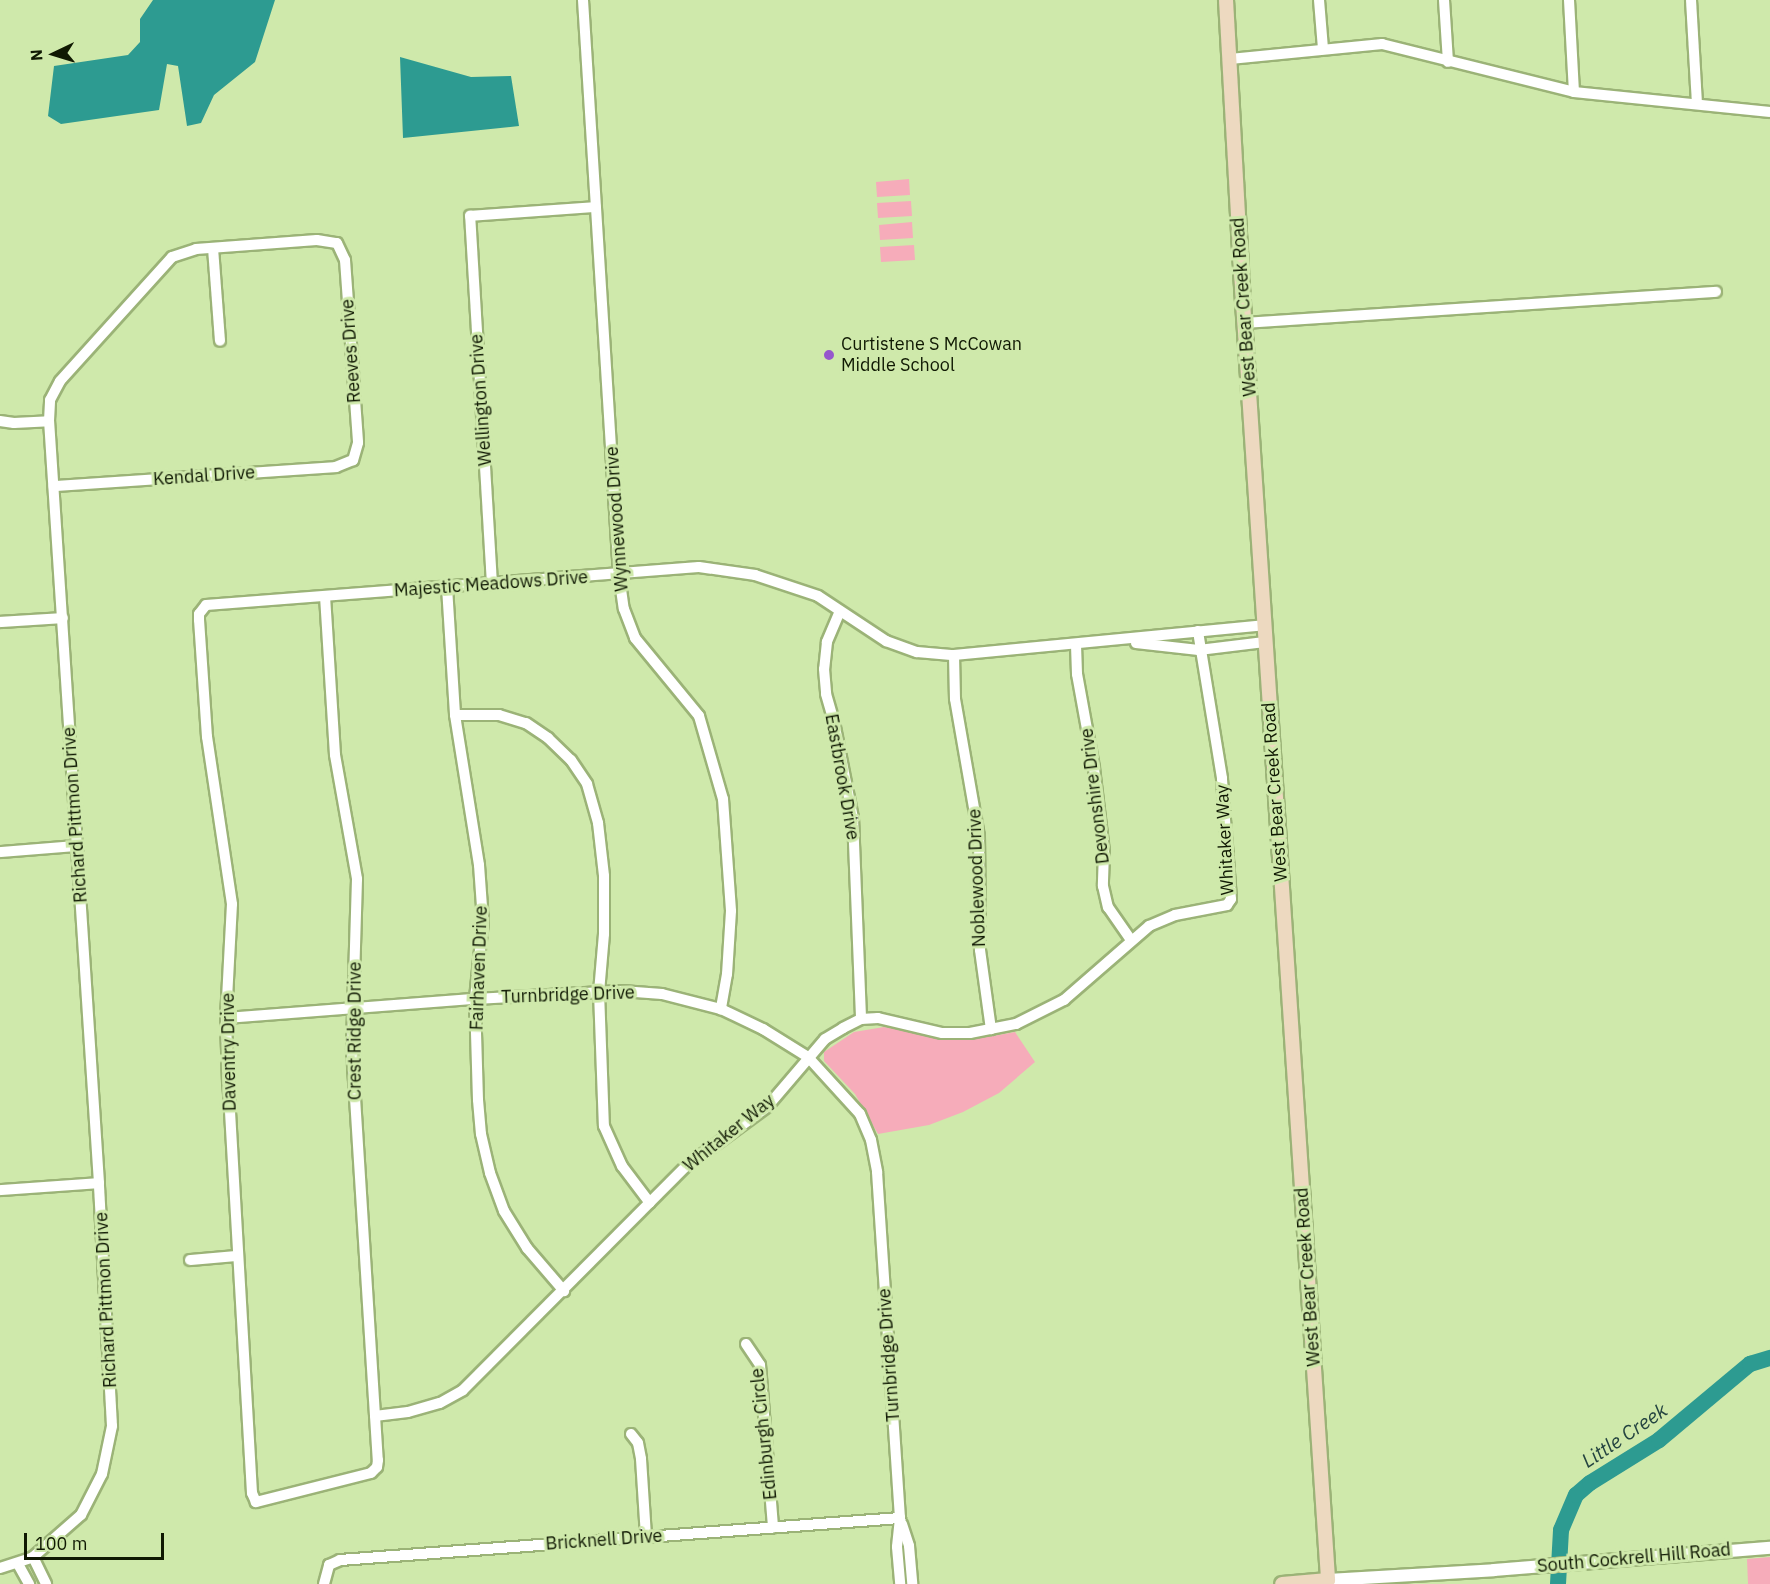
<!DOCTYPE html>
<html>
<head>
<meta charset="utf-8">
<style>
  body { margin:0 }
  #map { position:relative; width:1770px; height:1584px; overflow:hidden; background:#cfe9ab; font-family:"IBM Plex Sans",sans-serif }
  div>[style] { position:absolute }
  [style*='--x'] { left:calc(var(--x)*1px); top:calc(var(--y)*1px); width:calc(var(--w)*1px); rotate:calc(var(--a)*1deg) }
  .green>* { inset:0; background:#f6acba }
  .water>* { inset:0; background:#2d9b91 }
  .river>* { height:16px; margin:-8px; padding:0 8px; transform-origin:8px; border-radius:8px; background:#2d9b91 }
  .roads { filter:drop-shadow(2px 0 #9bb377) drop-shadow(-2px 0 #9bb377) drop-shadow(0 2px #9bb377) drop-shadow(0 -2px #9bb377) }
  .minor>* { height:10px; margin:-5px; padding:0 5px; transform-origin:5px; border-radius:5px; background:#fff }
  .tertiary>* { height:12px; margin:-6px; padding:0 6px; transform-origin:6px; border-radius:6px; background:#fff }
  .secondary>* { height:14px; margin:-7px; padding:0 7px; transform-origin:7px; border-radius:7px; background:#edd9c0 }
  .dots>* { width:16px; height:16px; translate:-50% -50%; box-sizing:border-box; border:3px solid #cfe9ab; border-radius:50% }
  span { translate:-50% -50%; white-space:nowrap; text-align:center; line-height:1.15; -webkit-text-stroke:6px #cfe9ab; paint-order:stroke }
  .street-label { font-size:18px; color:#101903 }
  .poi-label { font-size:18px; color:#101903 }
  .left { translate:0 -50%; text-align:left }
  .water-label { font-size:20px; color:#244440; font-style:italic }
  .north { position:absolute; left:24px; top:24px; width:60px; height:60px; -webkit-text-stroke:4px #cfe9ab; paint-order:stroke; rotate:266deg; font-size:16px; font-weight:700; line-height:24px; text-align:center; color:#101903 }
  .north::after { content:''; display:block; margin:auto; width:21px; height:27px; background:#101903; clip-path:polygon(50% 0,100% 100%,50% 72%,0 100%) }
  .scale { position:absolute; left:24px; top:1533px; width:140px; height:27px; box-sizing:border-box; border:3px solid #101903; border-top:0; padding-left:8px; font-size:18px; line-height:21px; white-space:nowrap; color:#101903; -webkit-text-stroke:4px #cfe9ab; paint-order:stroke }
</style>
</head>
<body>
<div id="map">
  <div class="green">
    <i style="clip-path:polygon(909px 179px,910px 195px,877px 197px,876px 182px)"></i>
    <i style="clip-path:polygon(911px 201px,912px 216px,878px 218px,877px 203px)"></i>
    <i style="clip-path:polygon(912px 222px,913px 238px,880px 240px,879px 225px)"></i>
    <i style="clip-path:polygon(914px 245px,915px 260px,881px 262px,880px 247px)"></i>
    <i style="clip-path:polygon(884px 1027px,956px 1040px,976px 1039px,1015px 1032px,1035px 1062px,999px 1093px,963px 1112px,929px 1125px,878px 1134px,855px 1094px,824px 1061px,824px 1052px,854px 1032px)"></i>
    <i style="clip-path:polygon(1770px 1557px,1770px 1584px,1748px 1584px,1747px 1559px)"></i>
  </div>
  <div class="water">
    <i style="clip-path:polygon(153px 0,275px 0,255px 62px,214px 95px,201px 123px,187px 126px,178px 66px,167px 64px,159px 110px,61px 124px,48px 116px,54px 66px,128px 55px,140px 42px,140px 19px)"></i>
    <i style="clip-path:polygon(400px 57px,471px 77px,511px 76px,519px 126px,403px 138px)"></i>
  </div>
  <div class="river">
    <i style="--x:1558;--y:1584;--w:54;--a:-86.8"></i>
    <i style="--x:1561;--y:1530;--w:38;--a:-67"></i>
    <i style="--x:1576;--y:1495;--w:18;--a:-41"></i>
    <i style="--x:1590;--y:1483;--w:81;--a:-31.9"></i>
    <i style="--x:1659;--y:1440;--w:119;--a:-39.9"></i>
    <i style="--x:1750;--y:1364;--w:21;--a:-17"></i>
  </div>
  <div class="roads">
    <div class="minor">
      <i style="--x:583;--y:0;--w:576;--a:86.42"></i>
      <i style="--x:619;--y:575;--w:34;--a:82"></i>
      <i style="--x:624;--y:609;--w:31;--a:69"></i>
      <i style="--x:635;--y:638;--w:101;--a:50.6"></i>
      <i style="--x:699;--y:716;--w:86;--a:73.9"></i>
      <i style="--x:723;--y:799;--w:112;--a:85.9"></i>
      <i style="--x:731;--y:911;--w:63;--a:93.6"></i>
      <i style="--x:727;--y:974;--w:36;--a:100"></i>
      <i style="--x:1319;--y:0;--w:49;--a:85.3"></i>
      <i style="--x:1444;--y:0;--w:62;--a:86.3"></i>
      <i style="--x:1569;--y:0;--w:92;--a:86.9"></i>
      <i style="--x:1691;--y:0;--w:104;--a:86.7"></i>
      <i style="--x:1230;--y:59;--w:153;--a:-5.6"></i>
      <i style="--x:1382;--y:44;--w:198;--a:14"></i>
      <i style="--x:1574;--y:92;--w:197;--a:5.8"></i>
      <i style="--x:213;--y:248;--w:93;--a:85.7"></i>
      <i style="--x:1245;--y:323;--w:472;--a:-3.8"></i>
      <i style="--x:0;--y:421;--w:14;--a:8"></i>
      <i style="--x:14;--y:423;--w:35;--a:-3"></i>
      <i style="--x:492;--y:584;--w:369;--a:-93.4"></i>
      <i style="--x:470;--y:216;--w:126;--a:-4.1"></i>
      <i style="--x:447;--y:587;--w:128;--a:86.4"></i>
      <i style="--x:455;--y:715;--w:152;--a:80.9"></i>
      <i style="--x:479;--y:865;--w:56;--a:85.9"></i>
      <i style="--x:483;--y:921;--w:78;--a:95.9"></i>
      <i style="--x:475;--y:999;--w:101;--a:88.3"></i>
      <i style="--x:478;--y:1100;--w:34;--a:85"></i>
      <i style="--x:481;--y:1134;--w:40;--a:77"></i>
      <i style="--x:490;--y:1173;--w:40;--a:69.8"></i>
      <i style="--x:504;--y:1211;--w:44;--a:58.1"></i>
      <i style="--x:527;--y:1248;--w:57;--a:49.3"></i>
      <i style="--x:325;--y:596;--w:159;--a:86.4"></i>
      <i style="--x:335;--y:755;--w:126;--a:79.9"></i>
      <i style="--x:357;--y:879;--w:171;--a:91.7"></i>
      <i style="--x:352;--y:1050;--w:411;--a:86.4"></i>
      <i style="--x:378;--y:1460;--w:7;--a:98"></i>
      <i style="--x:377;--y:1467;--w:8;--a:135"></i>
      <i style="--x:371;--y:1473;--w:119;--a:165.8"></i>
      <i style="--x:256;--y:1502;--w:10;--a:-114"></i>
      <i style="--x:252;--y:1493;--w:412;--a:-93.3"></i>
      <i style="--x:228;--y:1082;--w:64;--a:-91.8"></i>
      <i style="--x:226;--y:1018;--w:114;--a:-87"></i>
      <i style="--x:232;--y:904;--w:169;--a:-98.5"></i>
      <i style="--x:207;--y:737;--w:117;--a:-93.9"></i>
      <i style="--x:199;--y:620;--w:6;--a:-90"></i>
      <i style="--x:199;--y:614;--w:11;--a:-52"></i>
      <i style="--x:206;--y:605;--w:494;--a:-4.4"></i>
      <i style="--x:699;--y:567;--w:57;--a:8.1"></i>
      <i style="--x:755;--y:575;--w:66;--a:18.4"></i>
      <i style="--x:818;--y:596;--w:82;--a:33.5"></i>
      <i style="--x:886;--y:641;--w:33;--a:20"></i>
      <i style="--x:917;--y:652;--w:37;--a:5"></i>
      <i style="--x:954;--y:655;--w:311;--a:-5.5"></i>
      <i style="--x:840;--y:611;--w:34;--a:113"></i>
      <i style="--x:827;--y:642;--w:27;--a:96"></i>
      <i style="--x:824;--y:669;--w:25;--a:85"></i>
      <i style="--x:826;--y:694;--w:29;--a:74"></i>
      <i style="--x:834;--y:722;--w:98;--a:78.8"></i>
      <i style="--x:853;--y:818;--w:201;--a:87.7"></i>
      <i style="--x:0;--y:622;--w:63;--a:-3.6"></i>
      <i style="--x:1136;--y:643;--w:63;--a:6.3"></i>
      <i style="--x:1199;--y:650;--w:66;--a:-6.9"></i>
      <i style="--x:1076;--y:645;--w:29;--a:88"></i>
      <i style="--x:1077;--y:674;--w:96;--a:79.7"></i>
      <i style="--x:1094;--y:768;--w:85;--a:83.2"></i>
      <i style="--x:1104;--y:852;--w:34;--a:92"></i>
      <i style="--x:1103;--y:886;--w:22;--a:77"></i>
      <i style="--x:1108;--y:907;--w:40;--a:55.1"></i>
      <i style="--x:954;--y:655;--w:44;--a:88.7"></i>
      <i style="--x:955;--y:699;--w:139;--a:80.1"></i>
      <i style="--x:979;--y:836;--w:114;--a:89.5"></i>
      <i style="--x:980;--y:950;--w:80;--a:82.1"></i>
      <i style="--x:455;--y:715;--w:44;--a:0"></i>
      <i style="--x:499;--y:715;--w:28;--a:17"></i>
      <i style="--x:526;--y:723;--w:27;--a:34"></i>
      <i style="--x:548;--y:738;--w:32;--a:44"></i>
      <i style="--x:571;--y:760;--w:29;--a:56"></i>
      <i style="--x:587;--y:784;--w:41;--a:74.2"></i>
      <i style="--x:598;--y:823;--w:53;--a:83.5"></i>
      <i style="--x:604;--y:876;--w:58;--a:90"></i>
      <i style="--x:604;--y:934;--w:58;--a:94.9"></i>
      <i style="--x:599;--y:992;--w:134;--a:87.9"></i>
      <i style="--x:604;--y:1126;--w:44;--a:65.8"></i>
      <i style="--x:622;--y:1166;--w:46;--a:52.9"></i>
      <i style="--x:0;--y:852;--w:77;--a:-4.5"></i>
      <i style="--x:226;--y:1018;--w:250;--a:-4.4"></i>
      <i style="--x:475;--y:999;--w:147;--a:-3.1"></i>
      <i style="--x:622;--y:991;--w:40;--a:4.3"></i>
      <i style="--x:662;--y:994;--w:61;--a:14.3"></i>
      <i style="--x:721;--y:1009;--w:47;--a:25.5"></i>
      <i style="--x:763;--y:1029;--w:53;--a:31.9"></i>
      <i style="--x:808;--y:1057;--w:77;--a:47.6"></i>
      <i style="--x:860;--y:1114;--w:28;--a:67"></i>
      <i style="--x:871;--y:1140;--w:33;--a:79"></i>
      <i style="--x:877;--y:1172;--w:347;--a:86.2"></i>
      <i style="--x:900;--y:1518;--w:29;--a:96"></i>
      <i style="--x:897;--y:1547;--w:37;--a:85"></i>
      <i style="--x:0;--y:1190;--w:99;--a:-4"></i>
      <i style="--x:190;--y:1260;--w:47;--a:-4.9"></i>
      <i style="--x:746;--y:1344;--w:25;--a:56"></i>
      <i style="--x:760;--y:1365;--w:163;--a:85.4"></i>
      <i style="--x:375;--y:1416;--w:33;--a:-7"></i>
      <i style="--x:408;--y:1412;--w:33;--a:-16"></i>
      <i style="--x:440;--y:1403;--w:26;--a:-29"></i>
      <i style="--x:463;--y:1390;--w:315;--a:-45.1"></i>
      <i style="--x:685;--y:1167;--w:102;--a:-36.2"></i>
      <i style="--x:767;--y:1107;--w:89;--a:-49.5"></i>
      <i style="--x:825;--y:1039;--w:21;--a:-31"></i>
      <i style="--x:843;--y:1028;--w:20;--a:-27"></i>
      <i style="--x:861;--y:1019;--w:17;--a:-3"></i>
      <i style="--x:878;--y:1018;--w:66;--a:13.2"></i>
      <i style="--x:942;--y:1033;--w:28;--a:0"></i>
      <i style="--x:970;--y:1033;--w:47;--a:-11.1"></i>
      <i style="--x:1016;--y:1024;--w:54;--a:-26.6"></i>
      <i style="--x:1064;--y:1000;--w:113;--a:-41"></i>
      <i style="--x:1149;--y:926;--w:28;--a:-23"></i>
      <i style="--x:1175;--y:915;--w:53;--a:-10.9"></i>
      <i style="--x:1227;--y:905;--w:7;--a:-56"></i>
      <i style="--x:1231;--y:899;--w:121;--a:-94.3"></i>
      <i style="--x:1222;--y:778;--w:149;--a:-99.3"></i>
      <i style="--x:631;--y:1434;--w:11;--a:52"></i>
      <i style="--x:638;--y:1443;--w:16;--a:79"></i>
      <i style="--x:641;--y:1459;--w:77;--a:86.3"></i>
      <i style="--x:902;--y:1524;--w:23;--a:72"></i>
      <i style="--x:909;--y:1546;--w:38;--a:85"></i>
      <i style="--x:33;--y:1557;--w:30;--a:64"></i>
      <i style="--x:18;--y:1564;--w:23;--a:61"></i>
      <i style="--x:0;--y:1568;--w:35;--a:-18"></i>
      <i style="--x:33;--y:1557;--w:64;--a:-41.2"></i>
      <i style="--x:81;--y:1515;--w:46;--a:-62.9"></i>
      <i style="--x:102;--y:1474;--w:49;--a:-78.2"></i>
      <i style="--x:112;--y:1426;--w:243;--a:-93.1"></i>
      <i style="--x:99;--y:1183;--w:764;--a:-93.75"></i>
      <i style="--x:49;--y:421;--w:21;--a:-87"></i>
      <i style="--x:50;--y:400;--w:21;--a:-62"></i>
      <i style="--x:60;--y:381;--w:167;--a:-47.9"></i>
      <i style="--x:172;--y:257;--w:25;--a:-18"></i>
      <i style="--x:196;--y:249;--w:121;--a:-4.3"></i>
      <i style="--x:317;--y:240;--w:20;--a:9"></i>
      <i style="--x:337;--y:243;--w:19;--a:65"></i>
      <i style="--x:345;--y:260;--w:183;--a:85.9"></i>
      <i style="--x:358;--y:443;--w:18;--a:106"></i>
      <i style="--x:353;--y:460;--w:18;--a:158"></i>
      <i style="--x:336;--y:467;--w:283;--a:176.1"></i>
      <i style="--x:324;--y:1584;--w:20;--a:-75"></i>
      <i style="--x:329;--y:1565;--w:12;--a:-24"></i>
      <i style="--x:340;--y:1560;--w:562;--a:-4.29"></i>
    </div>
    <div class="tertiary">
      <i style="--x:1328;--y:1584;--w:4;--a:-90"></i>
      <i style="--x:1328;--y:1580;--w:166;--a:-3.4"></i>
      <i style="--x:1494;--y:1570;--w:277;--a:-4.6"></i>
    </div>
    <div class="secondary">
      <i style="--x:1226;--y:0;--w:272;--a:86.8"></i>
      <i style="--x:1241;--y:272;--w:1311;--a:86.19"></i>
      <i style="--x:1328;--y:1580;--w:46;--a:175"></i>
    </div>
  </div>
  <div class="dots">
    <i style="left:829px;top:355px;background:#9657cd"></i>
  </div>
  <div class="street-label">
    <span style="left:1244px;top:307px;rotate:-94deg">West Bear Creek Road</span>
    <span style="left:351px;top:351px;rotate:-94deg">Reeves Drive</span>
    <span style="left:481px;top:400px;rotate:-94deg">Wellington Drive</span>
    <span style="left:204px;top:476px;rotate:-4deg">Kendal Drive</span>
    <span style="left:617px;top:519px;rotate:-94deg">Wynnewood Drive</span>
    <span style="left:491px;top:584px;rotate:-4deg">Majestic Meadows Drive</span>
    <span style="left:842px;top:777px;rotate:80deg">Eastbrook Drive</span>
    <span style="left:1275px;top:792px;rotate:-94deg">West Bear Creek Road</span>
    <span style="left:1095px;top:796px;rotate:-97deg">Devonshire Drive</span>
    <span style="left:75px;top:815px;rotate:-94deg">Richard Pittmon Drive</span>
    <span style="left:1225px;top:840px;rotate:-93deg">Whitaker Way</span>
    <span style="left:977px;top:878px;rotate:-92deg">Noblewood Drive</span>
    <span style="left:479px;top:968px;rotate:-88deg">Fairhaven Drive</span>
    <span style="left:568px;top:995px;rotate:-2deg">Turnbridge Drive</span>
    <span style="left:355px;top:1031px;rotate:-90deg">Crest Ridge Drive</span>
    <span style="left:229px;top:1052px;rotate:-91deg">Daventry Drive</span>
    <span style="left:729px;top:1133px;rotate:-39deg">Whitaker Way</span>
    <span style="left:1308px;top:1277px;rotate:-94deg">West Bear Creek Road</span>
    <span style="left:106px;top:1300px;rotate:-93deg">Richard Pittmon Drive</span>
    <span style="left:889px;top:1355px;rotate:-94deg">Turnbridge Drive</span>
    <span style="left:764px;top:1434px;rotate:-96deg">Edinburgh Circle</span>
    <span style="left:604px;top:1540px;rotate:-4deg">Bricknell Drive</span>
    <span style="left:1634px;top:1558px;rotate:-5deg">South Cockrell Hill Road</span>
  </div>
  <div class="poi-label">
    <span class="left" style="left:841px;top:355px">Curtistene S McCowan<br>Middle School</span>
  </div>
  <div class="water-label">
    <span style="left:1624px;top:1435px;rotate:-34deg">Little Creek</span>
  </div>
  <div class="north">N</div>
  <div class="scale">100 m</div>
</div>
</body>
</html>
